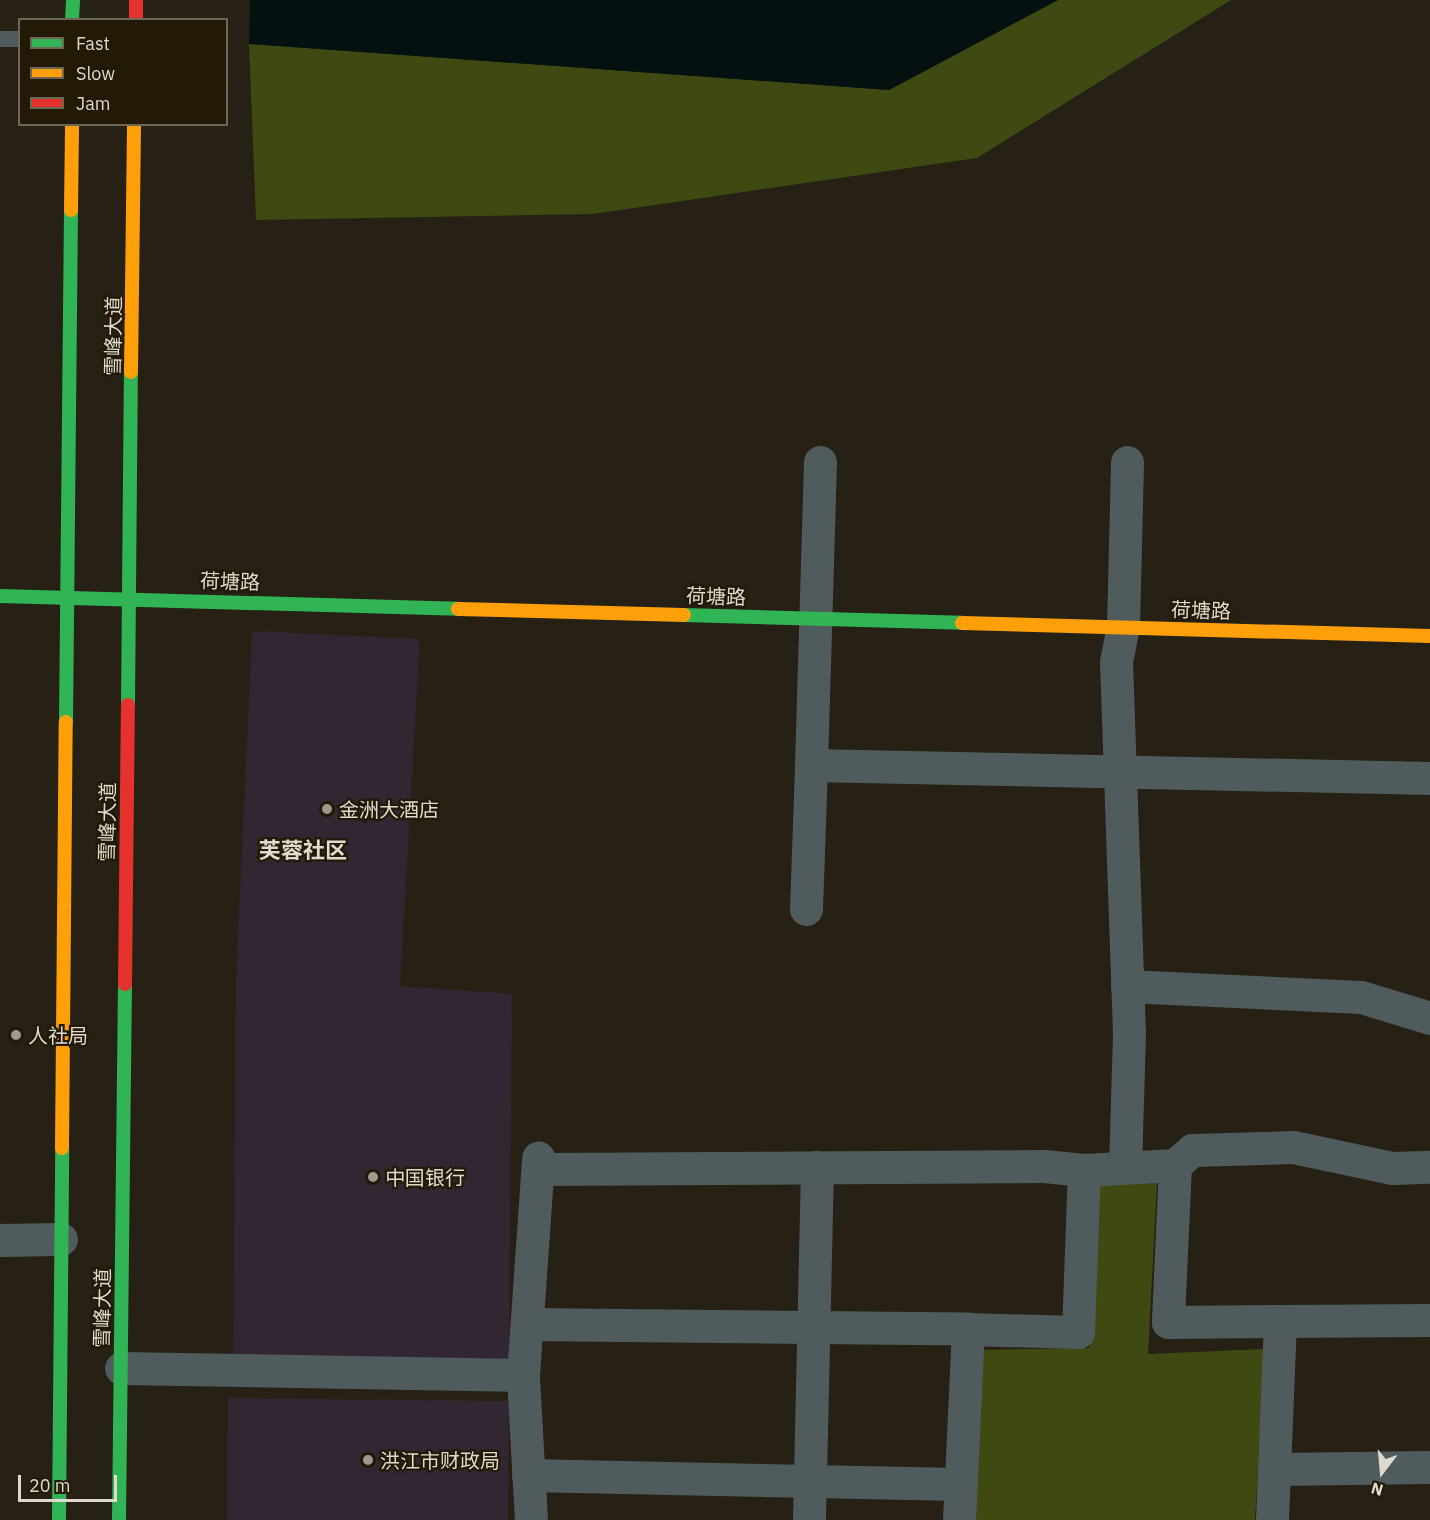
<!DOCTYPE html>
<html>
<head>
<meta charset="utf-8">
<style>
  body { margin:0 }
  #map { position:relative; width:1430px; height:1520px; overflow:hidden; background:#262015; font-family:"IBM Plex Sans","Noto Sans SC",sans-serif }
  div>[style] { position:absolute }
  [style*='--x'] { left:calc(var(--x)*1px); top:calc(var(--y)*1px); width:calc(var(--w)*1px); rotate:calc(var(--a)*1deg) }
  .commercial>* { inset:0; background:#312631 }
  .green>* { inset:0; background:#3e4a12 }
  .water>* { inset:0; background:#041110 }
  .lane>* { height:16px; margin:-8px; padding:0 8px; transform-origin:8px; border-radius:8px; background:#4f5b5d }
  .street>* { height:33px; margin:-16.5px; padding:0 16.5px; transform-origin:16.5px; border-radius:16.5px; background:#4f5b5d }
  .fast>* { height:14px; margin:-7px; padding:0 7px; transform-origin:7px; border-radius:7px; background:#30b455 }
  .slow>* { height:14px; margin:-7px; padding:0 7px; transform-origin:7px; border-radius:7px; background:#ff9f0a }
  .jam>* { height:14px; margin:-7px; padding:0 7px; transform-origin:7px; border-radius:7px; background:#e5322d }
  .dots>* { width:16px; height:16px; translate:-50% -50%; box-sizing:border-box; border:3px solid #221a06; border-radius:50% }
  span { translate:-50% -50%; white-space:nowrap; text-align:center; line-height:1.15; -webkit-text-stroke:4.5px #221a06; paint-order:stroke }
  .street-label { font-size:20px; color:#dfdacd }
  .poi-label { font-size:20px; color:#dfdacd }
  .left { translate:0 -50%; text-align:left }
  .quarter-label { font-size:22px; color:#dfdacd; font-weight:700 }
  .legend { position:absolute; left:18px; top:18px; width:210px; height:108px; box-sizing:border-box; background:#221a06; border:2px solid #6e6756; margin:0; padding:8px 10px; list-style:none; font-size:18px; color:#dfdacd }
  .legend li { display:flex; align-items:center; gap:12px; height:30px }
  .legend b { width:30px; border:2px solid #6e6756 }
  .north { position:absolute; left:1352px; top:1442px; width:60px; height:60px; -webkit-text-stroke:4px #221a06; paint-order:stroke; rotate:196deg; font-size:16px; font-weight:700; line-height:24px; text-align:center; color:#dfdacd }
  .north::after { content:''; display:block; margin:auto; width:21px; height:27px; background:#dfdacd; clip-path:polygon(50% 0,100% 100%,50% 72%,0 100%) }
  .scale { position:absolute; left:18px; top:1475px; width:99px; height:27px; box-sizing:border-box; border:3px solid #dfdacd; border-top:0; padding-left:8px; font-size:18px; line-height:21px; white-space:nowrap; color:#dfdacd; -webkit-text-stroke:4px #221a06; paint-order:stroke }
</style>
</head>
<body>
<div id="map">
  <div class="commercial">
    <i style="clip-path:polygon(252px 631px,420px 639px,400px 986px,512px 994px,509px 1365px,233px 1359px,236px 980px)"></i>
    <i style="clip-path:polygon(228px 1398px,509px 1401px,508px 1520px,227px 1520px)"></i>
  </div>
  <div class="green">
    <i style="clip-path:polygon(1058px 0,1231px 0,977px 158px,593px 214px,256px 220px,249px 44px,889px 90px)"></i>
    <i style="clip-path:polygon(1157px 1183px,1148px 1354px,1265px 1349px,1255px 1520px,973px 1520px,979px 1350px,1089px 1348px,1098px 1184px)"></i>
  </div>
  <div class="water">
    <i style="clip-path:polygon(250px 0,1058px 0,889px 90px,249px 44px)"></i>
  </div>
  <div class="lane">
    <i style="--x:0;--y:39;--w:20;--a:0"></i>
  </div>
  <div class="street">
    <i style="--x:820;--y:462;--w:303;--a:91.7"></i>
    <i style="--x:811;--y:765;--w:619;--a:1.2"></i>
    <i style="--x:806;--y:909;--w:144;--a:-88"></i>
    <i style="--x:1127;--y:986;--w:234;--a:2.7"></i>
    <i style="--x:1361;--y:997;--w:72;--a:16.9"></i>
    <i style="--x:1175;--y:1165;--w:23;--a:-41"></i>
    <i style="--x:1192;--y:1150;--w:101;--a:-1.7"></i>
    <i style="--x:1293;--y:1147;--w:102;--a:11.9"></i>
    <i style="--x:1393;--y:1168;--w:37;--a:-2"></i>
    <i style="--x:1125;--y:1168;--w:135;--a:-88.3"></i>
    <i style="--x:1129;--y:1033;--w:371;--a:-92"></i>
    <i style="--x:1116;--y:662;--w:36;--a:-79"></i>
    <i style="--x:1123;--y:627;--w:165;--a:-88.6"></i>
    <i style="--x:538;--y:1169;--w:506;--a:-0.34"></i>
    <i style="--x:1044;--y:1166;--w:40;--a:5.7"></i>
    <i style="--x:0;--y:1240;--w:61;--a:-0.9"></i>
    <i style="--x:1280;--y:1321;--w:150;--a:-0.4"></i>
    <i style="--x:527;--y:1324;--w:441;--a:0.6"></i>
    <i style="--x:121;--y:1368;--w:402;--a:1"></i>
    <i style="--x:1275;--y:1469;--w:155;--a:-0.7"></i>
    <i style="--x:528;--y:1475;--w:432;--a:1.2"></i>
    <i style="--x:531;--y:1520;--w:145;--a:-93.2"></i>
    <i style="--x:523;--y:1375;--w:218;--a:-86"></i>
    <i style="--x:809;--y:1520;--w:353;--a:-88.7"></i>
    <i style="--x:959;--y:1520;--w:191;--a:-87.3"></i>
    <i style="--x:968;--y:1329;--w:110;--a:1.6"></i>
    <i style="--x:1078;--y:1332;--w:162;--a:-87.9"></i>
    <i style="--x:1084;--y:1170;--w:91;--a:-3.1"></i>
    <i style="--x:1175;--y:1165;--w:157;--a:92.6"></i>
    <i style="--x:1168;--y:1322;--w:112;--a:-0.5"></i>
    <i style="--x:1280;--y:1321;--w:199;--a:92.3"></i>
  </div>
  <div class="fast">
    <i style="--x:72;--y:20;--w:20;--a:-87"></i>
    <i style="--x:0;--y:596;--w:458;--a:1.6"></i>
    <i style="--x:684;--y:615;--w:278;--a:1.6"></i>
    <i style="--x:128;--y:705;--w:333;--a:-89.5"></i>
    <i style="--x:66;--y:722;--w:512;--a:-89.44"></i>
    <i style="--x:59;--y:1520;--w:372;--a:-89.5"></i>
    <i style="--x:119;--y:1520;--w:536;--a:-89.36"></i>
  </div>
  <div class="slow">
    <i style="--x:71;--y:210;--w:86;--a:-89.3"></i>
    <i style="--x:131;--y:372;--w:248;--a:-89.3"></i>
    <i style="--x:458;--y:609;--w:226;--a:1.5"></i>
    <i style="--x:962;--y:623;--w:468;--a:1.6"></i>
    <i style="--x:62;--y:1148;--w:426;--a:-89.5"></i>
  </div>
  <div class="jam">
    <i style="--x:136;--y:0;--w:20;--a:90"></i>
    <i style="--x:125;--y:984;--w:279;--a:-89.4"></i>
  </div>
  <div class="dots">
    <i style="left:327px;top:809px;background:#9e998d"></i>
    <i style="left:16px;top:1035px;background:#9e998d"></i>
    <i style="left:373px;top:1177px;background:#9e998d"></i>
    <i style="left:368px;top:1460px;background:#9e998d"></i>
  </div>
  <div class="street-label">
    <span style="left:113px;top:336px;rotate:-89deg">雪峰大道</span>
    <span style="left:230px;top:581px;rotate:2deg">荷塘路</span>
    <span style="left:716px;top:596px;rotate:2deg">荷塘路</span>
    <span style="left:1201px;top:610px;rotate:2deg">荷塘路</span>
    <span style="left:107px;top:822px;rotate:-89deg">雪峰大道</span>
    <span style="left:102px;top:1308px;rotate:-89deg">雪峰大道</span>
  </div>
  <div class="poi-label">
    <span class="left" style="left:339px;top:809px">金洲大酒店</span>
    <span class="left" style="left:28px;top:1035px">人社局</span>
    <span class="left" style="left:385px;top:1177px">中国银行</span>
    <span class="left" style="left:380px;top:1460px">洪江市财政局</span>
  </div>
  <div class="quarter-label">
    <span style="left:303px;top:850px">芙蓉社区</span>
  </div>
  <ul class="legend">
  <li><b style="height:8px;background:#30b455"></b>Fast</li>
  <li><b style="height:8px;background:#ff9f0a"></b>Slow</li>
  <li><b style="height:8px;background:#e5322d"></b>Jam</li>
  </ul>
  <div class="north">N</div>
  <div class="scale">20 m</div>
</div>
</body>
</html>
